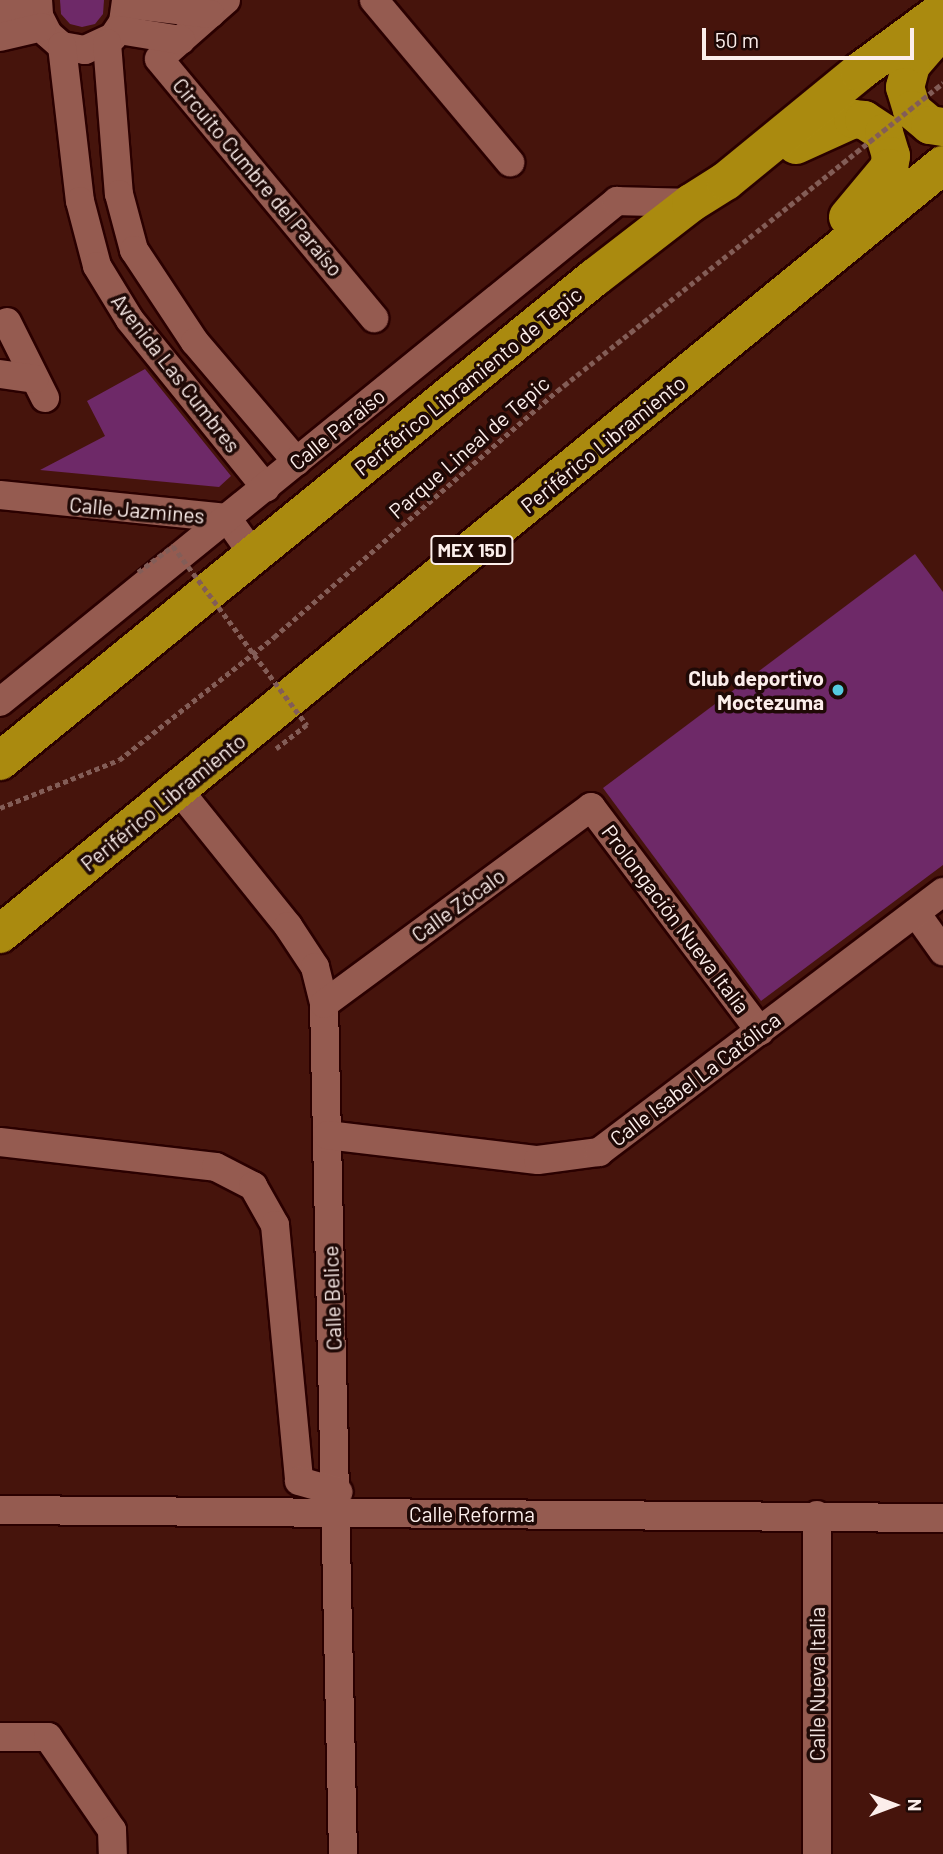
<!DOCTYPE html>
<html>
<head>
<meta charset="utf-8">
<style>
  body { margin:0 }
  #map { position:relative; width:943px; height:1854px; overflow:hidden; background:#46140c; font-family:Barlow,sans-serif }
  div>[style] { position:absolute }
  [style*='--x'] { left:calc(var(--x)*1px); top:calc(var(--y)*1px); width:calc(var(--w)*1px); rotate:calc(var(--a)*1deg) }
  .green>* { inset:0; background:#6e2968 }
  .path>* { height:4.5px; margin-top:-2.25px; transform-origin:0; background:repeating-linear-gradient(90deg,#835d57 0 5px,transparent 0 8.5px) }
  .roads { filter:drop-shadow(2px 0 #2a0000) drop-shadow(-2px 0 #2a0000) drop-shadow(0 2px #2a0000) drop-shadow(0 -2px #2a0000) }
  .minor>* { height:28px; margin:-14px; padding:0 14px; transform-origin:14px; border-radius:14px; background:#955b50 }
  .highway>* { height:38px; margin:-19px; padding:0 19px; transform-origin:19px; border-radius:19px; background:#aa8a0f }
  .path-bridge>* { height:4.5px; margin-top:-2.25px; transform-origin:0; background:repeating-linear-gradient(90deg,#835d57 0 5px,transparent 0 8.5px) }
  .dots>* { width:19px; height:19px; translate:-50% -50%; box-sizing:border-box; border:4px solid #1f0906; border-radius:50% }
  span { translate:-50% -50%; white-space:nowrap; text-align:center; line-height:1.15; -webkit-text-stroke:7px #1f0906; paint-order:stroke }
  .shield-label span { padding:2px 5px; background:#1f0906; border:2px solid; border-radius:5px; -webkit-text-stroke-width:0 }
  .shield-label { font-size:19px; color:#fceeeb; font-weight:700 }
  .street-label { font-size:21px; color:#fceeeb }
  .poi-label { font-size:21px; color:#fceeeb; font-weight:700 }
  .right { translate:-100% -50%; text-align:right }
  .north { position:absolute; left:859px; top:1770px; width:70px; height:70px; -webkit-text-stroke:5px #1f0906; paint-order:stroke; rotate:90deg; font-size:19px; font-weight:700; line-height:28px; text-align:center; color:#fceeeb }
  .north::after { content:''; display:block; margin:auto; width:24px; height:32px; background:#fceeeb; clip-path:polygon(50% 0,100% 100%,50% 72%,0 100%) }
  .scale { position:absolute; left:702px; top:28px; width:212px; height:32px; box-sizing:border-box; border:4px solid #fceeeb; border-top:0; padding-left:9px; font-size:21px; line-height:24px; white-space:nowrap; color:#fceeeb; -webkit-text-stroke:5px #1f0906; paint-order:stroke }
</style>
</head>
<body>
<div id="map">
  <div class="green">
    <i style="clip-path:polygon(104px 0,103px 14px,95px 24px,82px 27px,70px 24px,61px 14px,60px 0)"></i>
    <i style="clip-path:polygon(145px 369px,231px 476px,219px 487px,40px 470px,105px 436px,87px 401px)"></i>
    <i style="clip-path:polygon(915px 554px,943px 592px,943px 865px,761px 1001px,603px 788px)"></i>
  </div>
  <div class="path">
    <i style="--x:0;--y:808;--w:128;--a:-22"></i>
    <i style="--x:119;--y:760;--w:198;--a:-38.4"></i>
    <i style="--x:274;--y:637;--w:375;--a:-41"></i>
  </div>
  <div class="roads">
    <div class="minor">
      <i style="--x:38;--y:0;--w:16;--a:86"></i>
      <i style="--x:39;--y:16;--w:20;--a:63"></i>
      <i style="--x:48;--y:34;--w:18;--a:41"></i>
      <i style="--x:62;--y:46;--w:23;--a:10"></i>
      <i style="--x:85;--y:50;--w:31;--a:-25"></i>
      <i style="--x:113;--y:37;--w:18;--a:-56"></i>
      <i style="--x:123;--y:22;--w:22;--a:-82"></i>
      <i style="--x:226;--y:0;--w:89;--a:138.6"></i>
      <i style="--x:159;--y:59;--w:337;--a:50.3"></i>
      <i style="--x:374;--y:0;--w:212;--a:50"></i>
      <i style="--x:127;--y:4;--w:84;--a:6.9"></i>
      <i style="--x:0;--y:12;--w:38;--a:-11"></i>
      <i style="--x:119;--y:30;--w:63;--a:9.2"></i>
      <i style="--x:0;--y:37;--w:43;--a:-13.4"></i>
      <i style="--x:107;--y:43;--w:151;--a:85.5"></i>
      <i style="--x:119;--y:194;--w:58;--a:75"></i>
      <i style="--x:134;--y:250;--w:110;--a:56.5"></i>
      <i style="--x:195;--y:342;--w:157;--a:49.6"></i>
      <i style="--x:62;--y:46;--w:156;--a:83.4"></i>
      <i style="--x:80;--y:201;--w:67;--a:75.3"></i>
      <i style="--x:97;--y:266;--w:63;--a:58.6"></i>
      <i style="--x:130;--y:320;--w:216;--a:51"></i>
      <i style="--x:7;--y:322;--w:85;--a:63.4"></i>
      <i style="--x:0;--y:374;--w:35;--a:8"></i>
      <i style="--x:0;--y:495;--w:228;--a:5.8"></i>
      <i style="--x:227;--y:518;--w:47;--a:54.6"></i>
      <i style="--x:0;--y:702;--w:795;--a:-39.08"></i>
      <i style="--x:617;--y:201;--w:74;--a:1.5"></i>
      <i style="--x:178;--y:789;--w:176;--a:51.2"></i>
      <i style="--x:288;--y:926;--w:49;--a:56.6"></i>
      <i style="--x:315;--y:967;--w:38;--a:76"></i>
      <i style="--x:324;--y:1004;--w:850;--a:88.72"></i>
      <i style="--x:916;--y:913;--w:47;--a:54.6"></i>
      <i style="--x:324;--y:1004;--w:332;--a:-36.4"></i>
      <i style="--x:591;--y:807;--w:281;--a:53"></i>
      <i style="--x:327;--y:1135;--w:212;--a:6.8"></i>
      <i style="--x:538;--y:1160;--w:62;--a:-7.5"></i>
      <i style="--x:599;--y:1152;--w:431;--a:-37.1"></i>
      <i style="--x:0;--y:1142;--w:217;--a:6.6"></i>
      <i style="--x:216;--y:1167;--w:42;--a:27.2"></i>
      <i style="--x:253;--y:1186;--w:45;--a:60.6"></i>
      <i style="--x:275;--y:1225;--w:257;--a:84.6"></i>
      <i style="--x:299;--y:1481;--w:41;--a:15.8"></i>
      <i style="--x:0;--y:1510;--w:943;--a:0.49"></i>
      <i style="--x:0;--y:1737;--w:48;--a:0"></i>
      <i style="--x:48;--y:1737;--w:113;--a:55.5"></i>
      <i style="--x:112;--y:1830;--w:24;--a:88"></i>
      <i style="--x:817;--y:1854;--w:339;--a:-90"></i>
    </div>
    <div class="highway">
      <i style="--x:943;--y:28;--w:49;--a:130.9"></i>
      <i style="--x:911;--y:65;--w:23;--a:105"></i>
      <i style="--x:905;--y:87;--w:24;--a:73"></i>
      <i style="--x:912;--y:110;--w:23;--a:40"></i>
      <i style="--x:930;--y:125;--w:13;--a:9"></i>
      <i style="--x:796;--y:145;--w:63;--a:-24.5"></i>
      <i style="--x:853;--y:119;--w:11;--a:5"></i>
      <i style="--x:864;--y:120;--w:24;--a:33"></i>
      <i style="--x:884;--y:133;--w:24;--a:73"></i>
      <i style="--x:891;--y:156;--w:12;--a:99"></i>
      <i style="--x:889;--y:168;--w:64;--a:129.9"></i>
      <i style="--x:0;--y:761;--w:766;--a:-39.12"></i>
      <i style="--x:594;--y:278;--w:123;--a:-37.7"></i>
      <i style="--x:691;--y:203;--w:41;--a:-32.2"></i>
      <i style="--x:726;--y:181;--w:172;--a:-39.3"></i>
      <i style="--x:859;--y:72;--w:104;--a:-36.4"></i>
      <i style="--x:0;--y:934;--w:1217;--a:-39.2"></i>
    </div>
  </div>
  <div class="path-bridge">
    <i style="--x:557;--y:391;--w:494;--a:-38.6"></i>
    <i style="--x:138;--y:572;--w:44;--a:-36.6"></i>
    <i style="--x:173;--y:546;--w:224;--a:53.2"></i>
    <i style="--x:307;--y:725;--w:39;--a:142"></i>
  </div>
  <div class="dots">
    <i style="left:838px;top:690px;background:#55cadf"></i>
  </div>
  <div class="shield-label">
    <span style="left:472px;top:550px">MEX 15D</span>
  </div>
  <div class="street-label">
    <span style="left:258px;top:177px;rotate:50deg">Circuito Cumbre del Paraíso</span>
    <span style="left:176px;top:373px;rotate:52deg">Avenida Las Cumbres</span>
    <span style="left:468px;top:381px;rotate:-39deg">Periférico Libramiento de Tepic</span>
    <span style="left:337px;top:429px;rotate:-39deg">Calle Paraíso</span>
    <span style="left:603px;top:444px;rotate:-39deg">Periférico Libramiento</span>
    <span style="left:469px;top:447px;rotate:-41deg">Parque Lineal de Tepic</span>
    <span style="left:137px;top:510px;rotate:5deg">Calle Jazmines</span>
    <span style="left:163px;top:802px;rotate:-39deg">Periférico Libramiento</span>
    <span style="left:458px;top:905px;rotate:-36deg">Calle Zócalo</span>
    <span style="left:676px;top:919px;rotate:53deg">Prolongación Nueva Italia</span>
    <span style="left:695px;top:1079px;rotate:-37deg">Calle Isabel La Católica</span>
    <span style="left:332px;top:1298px;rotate:-92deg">Calle Belice</span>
    <span style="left:472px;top:1514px">Calle Reforma</span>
    <span style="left:817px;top:1684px;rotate:-90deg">Calle Nueva Italia</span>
  </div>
  <div class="poi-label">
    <span class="right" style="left:824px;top:690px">Club deportivo<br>Moctezuma</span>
  </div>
  <div class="north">N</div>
  <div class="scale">50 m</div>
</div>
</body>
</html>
